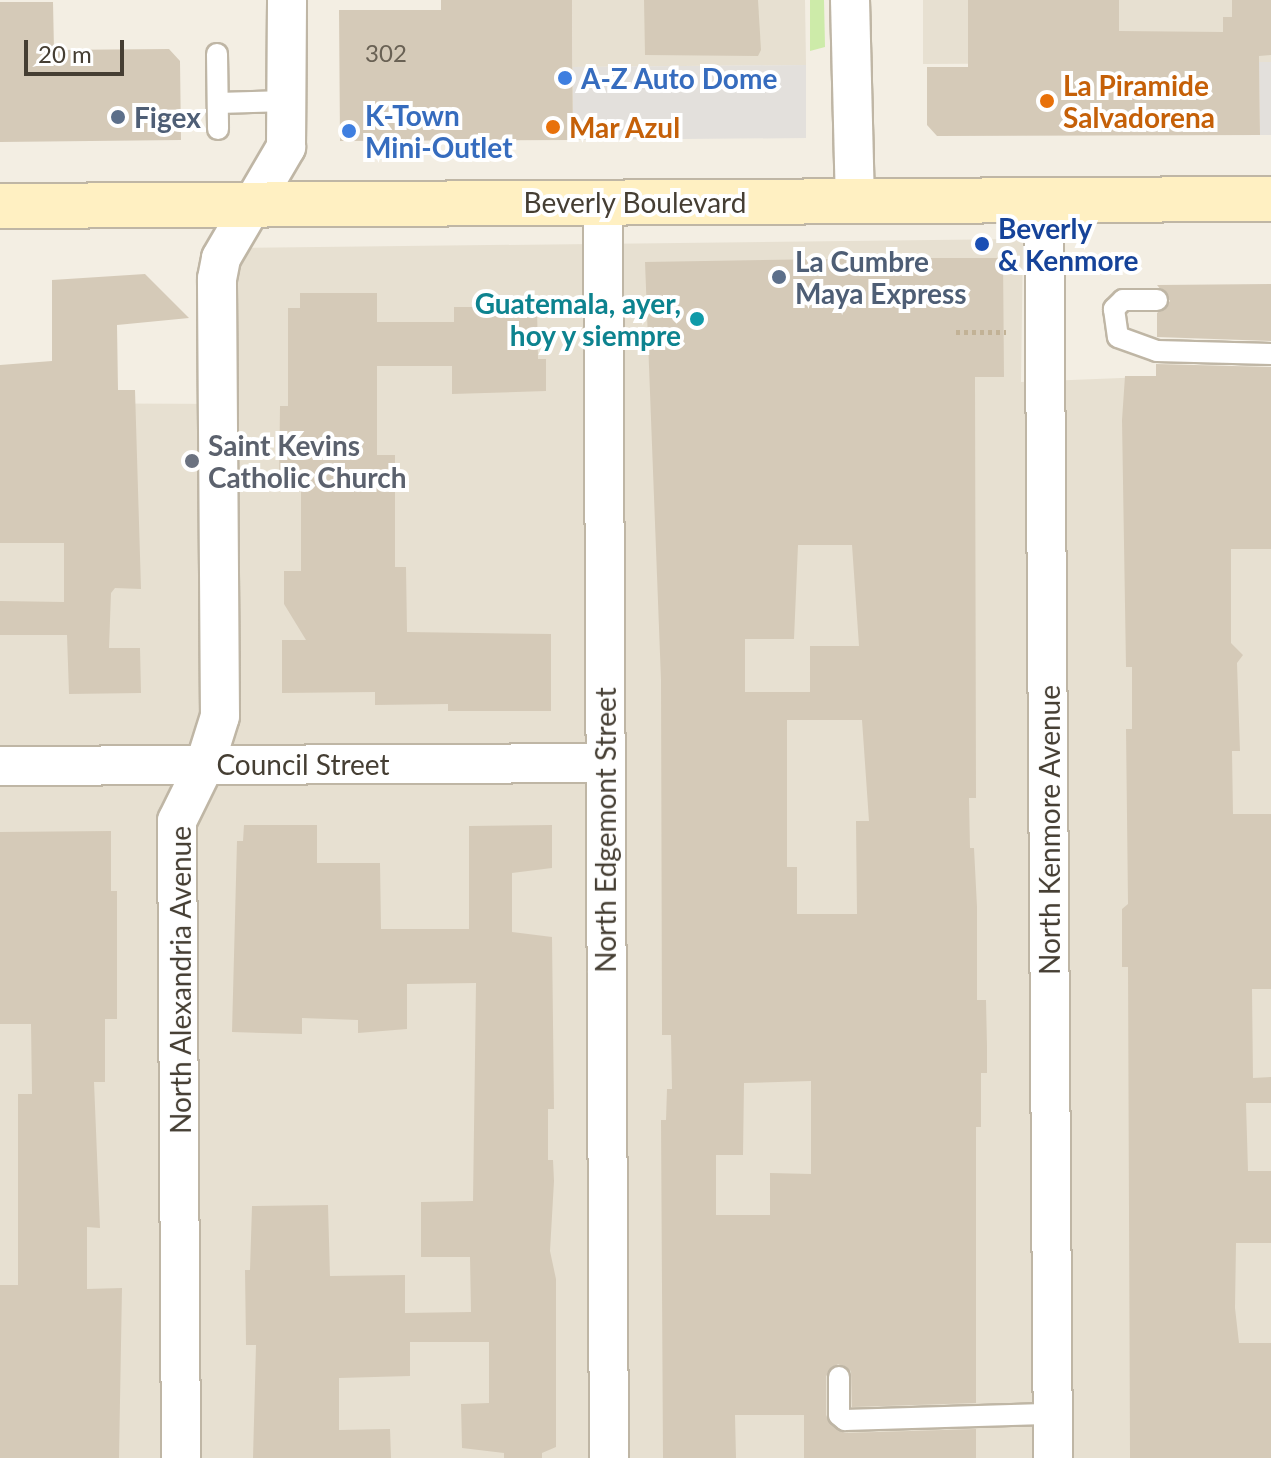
<!DOCTYPE html>
<html>
<head>
<meta charset="utf-8">
<style>
  body { margin:0 }
  #map { position:relative; width:1271px; height:1458px; overflow:hidden; background:#f3eee3; font-family:Lato,sans-serif }
  div>[style] { position:absolute }
  [style*='--x'] { left:calc(var(--x)*1px); top:calc(var(--y)*1px); width:calc(var(--w)*1px); rotate:calc(var(--a)*1deg) }
  .residential>* { inset:0; background:#e7e0d1 }
  .green>* { inset:0; background:#cdeba9 }
  .parking>* { inset:0; background:#e3e0dc }
  .building>* { inset:0; background:#d5cab8 }
  .path>* { height:5px; margin-top:-2.5px; transform-origin:0; background:repeating-linear-gradient(90deg,#c2b296 0 4px,transparent 0 8px) }
  .roads { filter:drop-shadow(2px 0 #bfb6a5) drop-shadow(-2px 0 #bfb6a5) drop-shadow(0 2px #bfb6a5) drop-shadow(0 -2px #bfb6a5) }
  .service>* { height:20px; margin:-10px; padding:0 10px; transform-origin:10px; border-radius:10px; background:#fff }
  .minor>* { height:38px; margin:-19px; padding:0 19px; transform-origin:19px; border-radius:19px; background:#fff }
  .secondary>* { height:44px; margin:-22px; padding:0 22px; transform-origin:22px; border-radius:22px; background:#fff0c2 }
  .dots>* { width:22px; height:22px; translate:-50% -50%; box-sizing:border-box; border:4px solid #fff; border-radius:50% }
  span { translate:-50% -50%; white-space:nowrap; text-align:center; line-height:1.15; -webkit-text-stroke:8px #fff; paint-order:stroke }
  .number-label { font-size:24px; color:#696154 }
  .number-label span { -webkit-text-stroke-width:0 }
  .shop-label { font-size:28px; color:#366cbe; font-weight:700 }
  .left { translate:0 -50%; text-align:left }
  .food-label { font-size:28px; color:#c56008; font-weight:700 }
  .service-label { font-size:28px; color:#4e5e75; font-weight:700 }
  .street-label { font-size:28px; color:#453e33 }
  .transit-label { font-size:28px; color:#164399; font-weight:700 }
  .culture-label { font-size:28px; color:#0d838f; font-weight:700 }
  .right { translate:-100% -50%; text-align:right }
  .worship-label { font-size:28px; color:#5b616d; font-weight:700 }
  .scale { position:absolute; left:24px; top:40px; width:100px; height:36px; box-sizing:border-box; border:4px solid #453e33; border-top:0; padding-left:10px; font-size:24px; line-height:28px; white-space:nowrap; color:#453e33; -webkit-text-stroke:6px #fff; paint-order:stroke }
</style>
</head>
<body>
<div id="map">
  <div class="residential">
    <i style="clip-path:polygon(572px 0,805px 0,806px 65px,573px 67px)"></i>
    <i style="clip-path:polygon(923px 0,1271px 0,1271px 62px,923px 64px)"></i>
    <i style="clip-path:polygon(1023px 239px,1021px 382px,1271px 372px,1271px 1458px,0 1458px,0 403px,236px 404px,235px 248px)"></i>
  </div>
  <div class="green">
    <i style="clip-path:polygon(810px 0,824px 0,825px 47px,810px 51px)"></i>
  </div>
  <div class="parking">
    <i style="clip-path:polygon(1259px 62px,1271px 62px,1271px 135px,1260px 135px)"></i>
    <i style="clip-path:polygon(806px 65px,806px 138px,573px 140px,573px 67px)"></i>
  </div>
  <div class="building">
    <i style="clip-path:polygon(441px 0,572px 0,573px 140px,340px 141px,339px 10px,441px 10px)"></i>
    <i style="clip-path:polygon(644px 0,758px 0,761px 50px,758px 56px,645px 55px)"></i>
    <i style="clip-path:polygon(968px 0,1119px 0,1119px 31px,1223px 32px,1223px 17px,1232px 17px,1232px 0,1271px 0,1271px 55px,1259px 56px,1260px 135px,937px 136px,927px 125px,927px 67px,968px 67px)"></i>
    <i style="clip-path:polygon(0 2px,53px 2px,54px 50px,169px 49px,180px 61px,181px 140px,0 142px)"></i>
    <i style="clip-path:polygon(evenodd,893px 258px,1003px 258px,1004px 377px,975px 377px,976px 798px,969px 798px,970px 848px,974px 848px,977px 907px,977px 1000px,986px 1000px,987px 1046px,987px 1073px,981px 1073px,981px 1127px,976px 1127px,976px 1403px,852px 1407px,851px 1371px,838px 1364px,826px 1376px,826px 1415px,831px 1425px,845px 1433px,976px 1429px,976px 1458px,804px 1458px,804px 1415px,735px 1415px,736px 1458px,663px 1458px,661px 1120px,666px 1120px,667px 1089px,672px 1089px,671px 1035px,662px 1035px,661px 680px,645px 262px,893px 258px,798px 545px,852px 545px,859px 646px,810px 646px,810px 692px,745px 692px,745px 639px,794px 639px,798px 545px,893px 258px,787px 720px,862px 720px,869px 821px,856px 821px,857px 914px,797px 914px,797px 867px,787px 867px,787px 720px,893px 258px,811px 1081px,811px 1174px,770px 1173px,770px 1215px,716px 1215px,716px 1155px,743px 1155px,744px 1083px,811px 1081px)"></i>
    <i style="clip-path:polygon(145px 274px,189px 318px,117px 325px,118px 390px,135px 390px,141px 589px,115px 588px,111px 593px,109px 648px,140px 648px,141px 693px,69px 694px,67px 635px,0 635px,0 601px,64px 602px,64px 543px,0 543px,0 365px,52px 361px,52px 280px)"></i>
    <i style="clip-path:polygon(1271px 284px,1271px 341px,1157px 337px,1157px 313px,1170px 301px,1157px 285px)"></i>
    <i style="clip-path:polygon(300px 293px,377px 293px,377px 322px,454px 322px,454px 307px,537px 307px,538px 359px,546px 359px,546px 391px,452px 394px,452px 366px,377px 366px,377px 455px,395px 455px,395px 567px,406px 567px,407px 632px,551px 634px,551px 711px,448px 711px,448px 704px,375px 705px,375px 692px,282px 693px,282px 640px,306px 640px,284px 604px,284px 571px,301px 571px,301px 489px,279px 482px,280px 406px,288px 406px,288px 308px,300px 308px)"></i>
    <i style="clip-path:polygon(1156px 364px,1271px 367px,1271px 549px,1231px 549px,1231px 643px,1243px 655px,1237px 663px,1240px 751px,1232px 751px,1233px 814px,1271px 814px,1271px 989px,1252px 989px,1253px 1078px,1271px 1077px,1271px 1103px,1246px 1103px,1248px 1171px,1271px 1171px,1271px 1243px,1236px 1243px,1235px 1308px,1239px 1343px,1271px 1343px,1271px 1458px,1130px 1458px,1128px 967px,1122px 967px,1122px 909px,1128px 904px,1126px 729px,1132px 729px,1132px 667px,1126px 667px,1122px 420px,1125px 376px,1156px 376px)"></i>
    <i style="clip-path:polygon(244px 825px,317px 825px,317px 863px,380px 863px,381px 929px,469px 929px,469px 826px,552px 825px,552px 868px,512px 873px,512px 932px,552px 937px,554px 1109px,548px 1109px,548px 1160px,553px 1160px,554px 1181px,550px 1251px,556px 1279px,556px 1447px,542px 1453px,542px 1458px,504px 1458px,504px 1453px,462px 1448px,461px 1404px,489px 1403px,489px 1342px,410px 1342px,410px 1376px,339px 1378px,339px 1430px,390px 1429px,391px 1458px,253px 1458px,256px 1345px,246px 1345px,245px 1270px,250px 1270px,252px 1206px,328px 1205px,330px 1276px,405px 1275px,405px 1313px,471px 1312px,470px 1257px,421px 1257px,421px 1202px,473px 1201px,476px 983px,407px 984px,407px 1029px,358px 1033px,358px 1020px,302px 1018px,302px 1034px,232px 1032px,237px 841px,243px 841px)"></i>
    <i style="clip-path:polygon(111px 831px,111px 891px,117px 891px,117px 1019px,105px 1019px,105px 1082px,94px 1082px,100px 1228px,87px 1227px,87px 1289px,122px 1288px,119px 1458px,0 1458px,0 1285px,18px 1285px,18px 1094px,32px 1094px,31px 1024px,0 1024px,0 832px)"></i>
  </div>
  <div class="path">
    <i style="--x:956;--y:332;--w:50;--a:0"></i>
  </div>
  <div class="roads">
    <div class="service">
      <i style="--x:217;--y:54;--w:75;--a:89.2"></i>
      <i style="--x:218;--y:103;--w:69;--a:-1.7"></i>
      <i style="--x:1157;--y:300;--w:34;--a:180"></i>
      <i style="--x:1123;--y:300;--w:13;--a:135"></i>
      <i style="--x:1114;--y:309;--w:28;--a:82"></i>
      <i style="--x:1118;--y:337;--w:41;--a:19.7"></i>
      <i style="--x:1157;--y:351;--w:114;--a:1.5"></i>
      <i style="--x:839;--y:1377;--w:38;--a:90"></i>
      <i style="--x:839;--y:1415;--w:8;--a:40"></i>
      <i style="--x:845;--y:1420;--w:208;--a:-1.7"></i>
    </div>
    <div class="minor">
      <i style="--x:850;--y:0;--w:202;--a:88.6"></i>
      <i style="--x:1044;--y:201;--w:1257;--a:89.59"></i>
      <i style="--x:603;--y:202;--w:1256;--a:89.73"></i>
      <i style="--x:0;--y:766;--w:605;--a:-0.28"></i>
      <i style="--x:181;--y:1458;--w:637;--a:-90.36"></i>
      <i style="--x:177;--y:821;--w:64;--a:-63.8"></i>
      <i style="--x:205;--y:764;--w:50;--a:-72.6"></i>
      <i style="--x:220;--y:716;--w:437;--a:-90.4"></i>
      <i style="--x:217;--y:279;--w:21;--a:-79"></i>
      <i style="--x:221;--y:258;--w:129;--a:-59.6"></i>
      <i style="--x:286;--y:147;--w:147;--a:-89.6"></i>
    </div>
    <div class="secondary">
      <i style="--x:0;--y:206;--w:1271;--a:-0.32"></i>
    </div>
  </div>
  <div class="dots">
    <i style="left:565px;top:78px;background:#3f7fe0"></i>
    <i style="left:1047px;top:101px;background:#e8710a"></i>
    <i style="left:118px;top:117px;background:#5c6f8a"></i>
    <i style="left:553px;top:127px;background:#e8710a"></i>
    <i style="left:349px;top:131px;background:#3f7fe0"></i>
    <i style="left:982px;top:244px;background:#1a4fb4"></i>
    <i style="left:779px;top:277px;background:#5c6f8a"></i>
    <i style="left:697px;top:319px;background:#0f9aa8"></i>
    <i style="left:192px;top:461px;background:#6b7280"></i>
  </div>
  <div class="number-label">
    <span style="left:386px;top:53px">302</span>
  </div>
  <div class="shop-label">
    <span class="left" style="left:581px;top:78px">A-Z Auto Dome</span>
    <span class="left" style="left:365px;top:131px">K-Town<br>Mini-Outlet</span>
  </div>
  <div class="food-label">
    <span class="left" style="left:1063px;top:101px">La Piramide<br>Salvadorena</span>
    <span class="left" style="left:569px;top:127px">Mar Azul</span>
  </div>
  <div class="service-label">
    <span class="left" style="left:134px;top:117px">Figex</span>
    <span class="left" style="left:795px;top:277px">La Cumbre<br>Maya Express</span>
  </div>
  <div class="street-label">
    <span style="left:635px;top:202px">Beverly Boulevard</span>
    <span style="left:303px;top:764px">Council Street</span>
    <span style="left:605px;top:830px;rotate:-90deg">North Edgemont Street</span>
    <span style="left:1049px;top:830px;rotate:-90deg">North Kenmore Avenue</span>
    <span style="left:180px;top:980px;rotate:-90deg">North Alexandria Avenue</span>
  </div>
  <div class="transit-label">
    <span class="left" style="left:998px;top:244px">Beverly<br>&amp; Kenmore</span>
  </div>
  <div class="culture-label">
    <span class="right" style="left:681px;top:319px">Guatemala, ayer,<br>hoy y siempre</span>
  </div>
  <div class="worship-label">
    <span class="left" style="left:208px;top:461px">Saint Kevins<br>Catholic Church</span>
  </div>
  <div class="scale">20 m</div>
</div>
</body>
</html>
